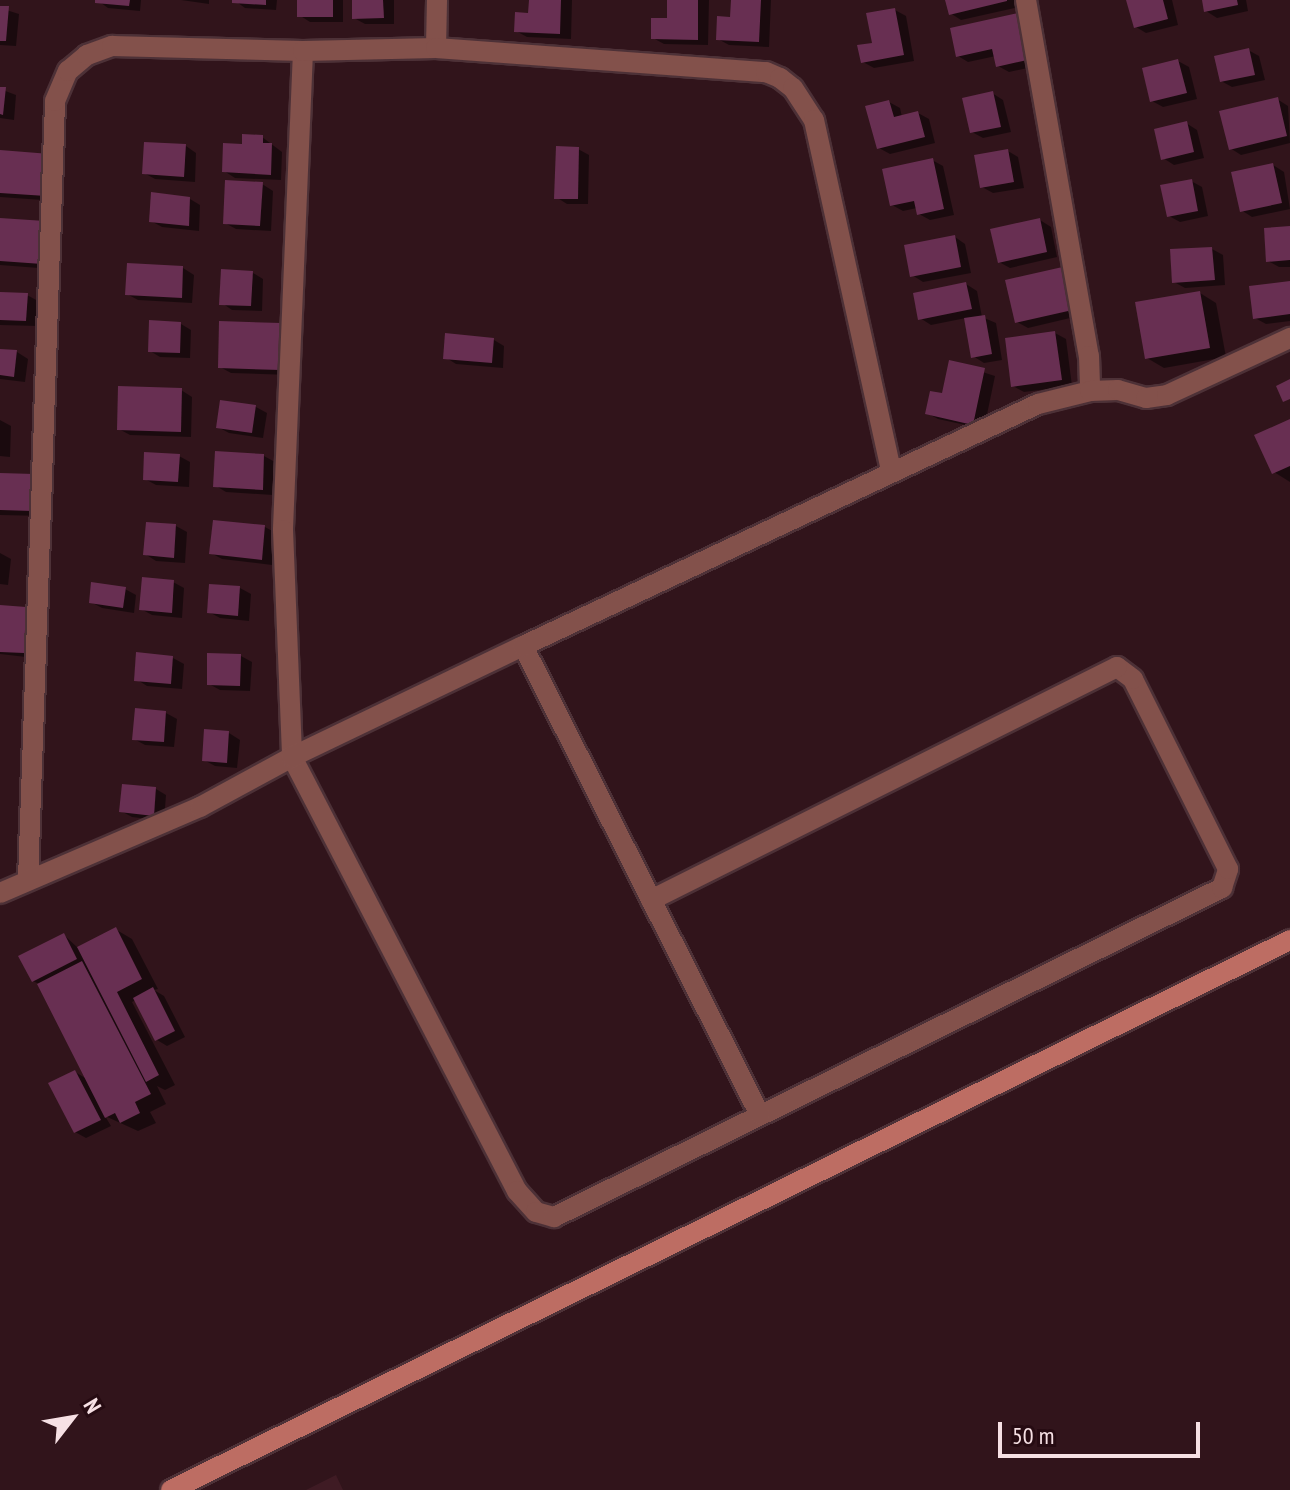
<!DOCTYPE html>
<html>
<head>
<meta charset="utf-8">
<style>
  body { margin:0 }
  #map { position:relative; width:1290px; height:1490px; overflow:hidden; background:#31141b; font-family:"PT Sans Narrow",sans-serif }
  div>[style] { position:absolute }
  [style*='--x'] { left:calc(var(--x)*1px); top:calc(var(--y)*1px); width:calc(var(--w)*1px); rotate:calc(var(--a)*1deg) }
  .built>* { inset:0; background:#3f1b24 }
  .shadow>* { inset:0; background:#0007 }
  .building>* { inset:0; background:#682f52 }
  .roads { filter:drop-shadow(2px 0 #4d3137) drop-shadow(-2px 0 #4d3137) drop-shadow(0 2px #4d3137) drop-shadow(0 -2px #4d3137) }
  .street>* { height:20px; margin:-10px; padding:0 10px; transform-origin:10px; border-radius:10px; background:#83514b }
  .secondary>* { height:20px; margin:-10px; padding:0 10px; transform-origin:10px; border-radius:10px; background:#bd6d63 }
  span { translate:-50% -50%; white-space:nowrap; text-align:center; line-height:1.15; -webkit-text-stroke:6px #260b12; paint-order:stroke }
  .north { position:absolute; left:32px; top:1378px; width:80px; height:80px; -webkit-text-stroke:6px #260b12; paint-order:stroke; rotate:59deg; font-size:22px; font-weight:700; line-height:32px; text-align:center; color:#f6e0e4 }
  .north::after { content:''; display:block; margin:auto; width:28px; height:36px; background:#f6e0e4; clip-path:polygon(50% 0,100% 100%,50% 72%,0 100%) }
  .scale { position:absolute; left:998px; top:1422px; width:202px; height:36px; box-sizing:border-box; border:4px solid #f6e0e4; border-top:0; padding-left:10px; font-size:24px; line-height:28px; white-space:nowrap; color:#f6e0e4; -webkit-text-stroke:6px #260b12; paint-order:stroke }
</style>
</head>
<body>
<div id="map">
  <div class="built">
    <i style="clip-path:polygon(336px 1475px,343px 1490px,306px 1490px)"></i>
  </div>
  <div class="shadow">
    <i style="clip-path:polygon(97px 0,141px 0,140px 11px,108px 8px)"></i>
    <i style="clip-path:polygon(181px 0,209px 0,209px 4px)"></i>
    <i style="clip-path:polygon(234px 0,277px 0,276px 10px,245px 8px)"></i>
    <i style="clip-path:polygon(299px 0,343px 0,343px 22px,310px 22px,299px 15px)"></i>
    <i style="clip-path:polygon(354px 0,394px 0,394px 24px,365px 24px,354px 18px)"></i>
    <i style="clip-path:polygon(531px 0,572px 0,571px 39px,527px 37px,516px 31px,530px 15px)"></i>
    <i style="clip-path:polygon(669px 0,709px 0,708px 45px,664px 44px,653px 38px,669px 20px)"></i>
    <i style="clip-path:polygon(733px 0,771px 0,769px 47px,729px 45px,718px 39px,732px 19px)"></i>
    <i style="clip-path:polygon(947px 0,1022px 0,1023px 6px,961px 20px,950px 13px)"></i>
    <i style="clip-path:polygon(1128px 0,1172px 0,1178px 25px,1146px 33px,1136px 27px)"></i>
    <i style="clip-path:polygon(1204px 0,1246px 0,1248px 11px,1217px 18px,1206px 11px)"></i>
    <i style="clip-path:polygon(0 8px,19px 14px,16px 46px,0 45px)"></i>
    <i style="clip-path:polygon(895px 10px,906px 16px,914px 61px,874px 68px,863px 62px)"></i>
    <i style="clip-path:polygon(952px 30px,1042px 65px,1009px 72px,998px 66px,996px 56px,968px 62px,958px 56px)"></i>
    <i style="clip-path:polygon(1248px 50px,1259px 56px,1265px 80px,1232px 87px,1221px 81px)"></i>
    <i style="clip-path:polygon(1178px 61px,1189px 67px,1197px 99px,1163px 107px,1152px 101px)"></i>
    <i style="clip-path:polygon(0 89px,16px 95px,14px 120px,0 118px)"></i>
    <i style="clip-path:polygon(992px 93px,1003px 100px,1011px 132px,983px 138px,972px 132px)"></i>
    <i style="clip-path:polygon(1277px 99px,1288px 106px,1290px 143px,1241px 155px,1230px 148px)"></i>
    <i style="clip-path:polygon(889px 102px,900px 108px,902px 117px,918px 113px,929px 119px,935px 143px,890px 154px,879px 148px)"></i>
    <i style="clip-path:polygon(1186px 123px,1197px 130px,1204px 158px,1174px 165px,1163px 158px)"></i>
    <i style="clip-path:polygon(262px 137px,282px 152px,281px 180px,235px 178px,224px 171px,244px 146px)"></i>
    <i style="clip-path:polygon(186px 146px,196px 153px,195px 182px,155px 179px,144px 173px)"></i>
    <i style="clip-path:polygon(578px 149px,589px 155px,588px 204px,567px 204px,556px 197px)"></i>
    <i style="clip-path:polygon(1008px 151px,1018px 157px,1024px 188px,993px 193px,982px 187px)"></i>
    <i style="clip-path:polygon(0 152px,57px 201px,0 197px)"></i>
    <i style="clip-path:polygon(932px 160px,943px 166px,954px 215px,930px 220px,919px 214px,917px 208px,903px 211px,892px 205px)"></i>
    <i style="clip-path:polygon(1273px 165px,1284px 172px,1290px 209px,1252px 217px,1241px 210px)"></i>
    <i style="clip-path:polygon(1191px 181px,1202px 187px,1208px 216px,1180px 222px,1169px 216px)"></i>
    <i style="clip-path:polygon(262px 184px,273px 191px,271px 231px,236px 229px,225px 223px)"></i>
    <i style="clip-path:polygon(190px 199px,200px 205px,199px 231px,162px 227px,151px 221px)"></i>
    <i style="clip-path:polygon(0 220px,52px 269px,0 265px)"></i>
    <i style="clip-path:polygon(1040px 220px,1051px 227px,1057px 257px,1010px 268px,999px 262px)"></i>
    <i style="clip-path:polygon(1290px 228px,1290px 267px,1279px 267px,1268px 261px)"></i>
    <i style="clip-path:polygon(955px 237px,965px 244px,971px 273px,923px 282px,912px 275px)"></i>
    <i style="clip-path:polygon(1212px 249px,1223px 255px,1225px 285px,1185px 288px,1174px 282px)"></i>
    <i style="clip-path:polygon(183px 268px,194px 275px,192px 303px,138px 300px,127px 294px)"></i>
    <i style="clip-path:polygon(253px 273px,263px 279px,262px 311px,232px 310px,222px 303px)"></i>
    <i style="clip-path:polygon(1008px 281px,1087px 314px,1028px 328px,1017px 322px)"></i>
    <i style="clip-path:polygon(1290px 283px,1290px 321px,1266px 324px,1255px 318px)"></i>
    <i style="clip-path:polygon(966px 284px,977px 291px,982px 317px,996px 323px,1002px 360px,984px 363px,973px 356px,966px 318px,931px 325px,920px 318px)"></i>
    <i style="clip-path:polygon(1200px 293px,1216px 303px,1226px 357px,1164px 368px,1147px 358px)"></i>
    <i style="clip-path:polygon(0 294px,27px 295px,38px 301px,37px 326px,0 325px)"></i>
    <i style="clip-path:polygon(181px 324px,191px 330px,190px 358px,160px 357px,150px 351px)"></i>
    <i style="clip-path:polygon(280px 325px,291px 331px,290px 375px,231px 373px,220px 367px)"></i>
    <i style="clip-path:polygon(1055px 333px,1066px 339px,1072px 386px,1024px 392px,1013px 386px)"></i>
    <i style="clip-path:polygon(494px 340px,504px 346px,503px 368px,456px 364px,445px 357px)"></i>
    <i style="clip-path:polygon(0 351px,17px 352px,28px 359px,25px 382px,0 379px)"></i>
    <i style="clip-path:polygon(951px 362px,995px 376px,984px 429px,938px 419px,927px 413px,944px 396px)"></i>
    <i style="clip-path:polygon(181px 390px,192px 397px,191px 437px,130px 435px,119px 429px)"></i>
    <i style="clip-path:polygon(221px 402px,256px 407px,267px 413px,263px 438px,229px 433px,218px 427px)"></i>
    <i style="clip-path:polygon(0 420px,11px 426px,10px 457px,0 456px)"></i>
    <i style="clip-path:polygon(1290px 421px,1290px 482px,1274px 472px)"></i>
    <i style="clip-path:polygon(179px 456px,190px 462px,189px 487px,156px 485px,145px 479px)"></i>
    <i style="clip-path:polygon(264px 456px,275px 462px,273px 495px,226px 492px,216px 486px)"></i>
    <i style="clip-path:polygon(0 475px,43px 516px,0 515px)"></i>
    <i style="clip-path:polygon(176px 526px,187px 532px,185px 563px,156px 561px,145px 554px)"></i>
    <i style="clip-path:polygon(265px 527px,276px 533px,272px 565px,222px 559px,211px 553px)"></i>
    <i style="clip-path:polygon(0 553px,11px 559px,8px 585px,0 584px)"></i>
    <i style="clip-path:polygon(173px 582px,184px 588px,182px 618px,152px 615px,141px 609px)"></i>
    <i style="clip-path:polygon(240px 588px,251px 594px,249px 621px,220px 618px,209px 612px)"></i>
    <i style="clip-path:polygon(125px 589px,136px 595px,134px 613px,102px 608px,91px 602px)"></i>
    <i style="clip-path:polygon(0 607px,26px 608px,37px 615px,35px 658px,0 654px)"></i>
    <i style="clip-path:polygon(241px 656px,252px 662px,250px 691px,220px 690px,209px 684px)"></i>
    <i style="clip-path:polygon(173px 658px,184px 664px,182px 689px,147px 686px,136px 679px)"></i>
    <i style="clip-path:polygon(166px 713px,177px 719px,174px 747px,145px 745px,134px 739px)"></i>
    <i style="clip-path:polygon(229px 733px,240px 740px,237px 768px,215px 766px,204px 760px)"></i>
    <i style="clip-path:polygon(156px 789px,166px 795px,164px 821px,132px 817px,121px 811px)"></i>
    <i style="clip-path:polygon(115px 929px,132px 939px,158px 989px,154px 990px,164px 996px,185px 1037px,167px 1046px,157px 1040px,136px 1000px,132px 1002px,175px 1085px,165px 1090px,157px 1086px,166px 1104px,150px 1112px,156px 1123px,138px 1131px,105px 1116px,111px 1126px,86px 1138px,75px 1132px,75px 1072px,87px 1079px,39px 984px,33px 981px,64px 935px,78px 948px)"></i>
  </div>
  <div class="building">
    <i style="clip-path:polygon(95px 0,130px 0,129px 6px,95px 3px)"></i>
    <i style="clip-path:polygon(232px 0,266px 0,266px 5px,232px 3px)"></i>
    <i style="clip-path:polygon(297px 0,333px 0,333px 17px,297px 17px)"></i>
    <i style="clip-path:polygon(352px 0,383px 0,384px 18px,352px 19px)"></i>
    <i style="clip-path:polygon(529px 0,561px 0,560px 34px,514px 32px,515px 12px,528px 13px)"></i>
    <i style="clip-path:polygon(667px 0,698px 0,698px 40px,651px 39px,651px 18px,667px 18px)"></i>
    <i style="clip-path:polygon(731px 0,761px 0,759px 42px,716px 40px,717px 16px,730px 17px)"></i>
    <i style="clip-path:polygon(945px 0,1007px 0,1007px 1px,949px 15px)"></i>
    <i style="clip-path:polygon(1126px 0,1163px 0,1168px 19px,1134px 28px)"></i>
    <i style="clip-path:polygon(1202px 0,1237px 0,1238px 5px,1204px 12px)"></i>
    <i style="clip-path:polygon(0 6px,9px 6px,6px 41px,0 41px)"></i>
    <i style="clip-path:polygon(895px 8px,904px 55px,861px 63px,857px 45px,872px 43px,866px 13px)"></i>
    <i style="clip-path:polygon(1022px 12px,1032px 59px,996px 67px,992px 49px,956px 57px,950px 28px)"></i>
    <i style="clip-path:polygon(1249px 48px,1255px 75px,1220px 82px,1214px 56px)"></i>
    <i style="clip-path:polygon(1178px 59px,1187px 93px,1150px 102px,1142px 68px)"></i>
    <i style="clip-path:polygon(0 87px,6px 87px,3px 115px,0 114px)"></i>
    <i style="clip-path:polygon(993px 91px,1001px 127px,970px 133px,962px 98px)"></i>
    <i style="clip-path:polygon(1278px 97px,1287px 136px,1229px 150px,1219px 111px)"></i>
    <i style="clip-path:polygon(889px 100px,894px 117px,918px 111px,925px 137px,877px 149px,865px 106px)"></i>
    <i style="clip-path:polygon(1187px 121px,1194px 152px,1161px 160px,1154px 129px)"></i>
    <i style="clip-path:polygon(242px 134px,263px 135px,263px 143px,272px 143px,271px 175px,222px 172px,223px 143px,242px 144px)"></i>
    <i style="clip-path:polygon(144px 142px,186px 144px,184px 177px,142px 174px)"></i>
    <i style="clip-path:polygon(556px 146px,579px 147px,578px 199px,554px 199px)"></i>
    <i style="clip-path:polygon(1008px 149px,1014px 182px,980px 188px,974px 155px)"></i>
    <i style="clip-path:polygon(0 150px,50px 154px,46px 196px,0 193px)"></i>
    <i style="clip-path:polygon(933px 158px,944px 209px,917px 215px,914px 201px,890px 206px,882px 169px)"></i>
    <i style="clip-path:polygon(1273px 163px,1282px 203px,1240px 212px,1231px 172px)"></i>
    <i style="clip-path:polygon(1192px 179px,1198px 211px,1167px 217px,1160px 185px)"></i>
    <i style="clip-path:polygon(225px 180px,263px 182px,260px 226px,223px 224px)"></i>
    <i style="clip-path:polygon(151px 192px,190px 197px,189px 226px,149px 222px)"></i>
    <i style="clip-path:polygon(0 218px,45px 221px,42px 264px,0 261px)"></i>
    <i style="clip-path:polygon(1040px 218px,1047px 252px,998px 263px,990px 229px)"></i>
    <i style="clip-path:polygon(1290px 226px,1290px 260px,1266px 262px,1264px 228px)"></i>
    <i style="clip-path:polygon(955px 235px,961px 267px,910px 277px,904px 245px)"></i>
    <i style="clip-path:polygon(1212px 247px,1215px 280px,1172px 283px,1170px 249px)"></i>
    <i style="clip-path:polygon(127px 263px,183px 266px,182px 298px,125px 295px)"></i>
    <i style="clip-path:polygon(1067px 266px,1077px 309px,1015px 323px,1005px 280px)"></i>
    <i style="clip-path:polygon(221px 269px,253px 271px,251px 306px,219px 305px)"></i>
    <i style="clip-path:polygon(1290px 281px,1290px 314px,1253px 319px,1249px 286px)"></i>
    <i style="clip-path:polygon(966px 282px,972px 309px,918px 320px,913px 293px)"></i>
    <i style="clip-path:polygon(1200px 291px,1210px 348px,1145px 359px,1135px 302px)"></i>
    <i style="clip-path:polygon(0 292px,28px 293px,26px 321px,0 320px)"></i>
    <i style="clip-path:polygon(985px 315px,992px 354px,971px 358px,964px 318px)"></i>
    <i style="clip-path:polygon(149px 320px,181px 322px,180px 353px,148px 352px)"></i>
    <i style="clip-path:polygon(219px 321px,281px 323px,280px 370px,218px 368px)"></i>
    <i style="clip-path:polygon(1055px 331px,1062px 380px,1011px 387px,1005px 338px)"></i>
    <i style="clip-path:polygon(445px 333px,494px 338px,492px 363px,443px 359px)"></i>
    <i style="clip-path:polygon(0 349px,17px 350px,14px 377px,0 375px)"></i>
    <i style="clip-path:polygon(949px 360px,985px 368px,973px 425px,925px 414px,930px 391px,942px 393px)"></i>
    <i style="clip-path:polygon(1290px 379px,1290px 399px,1283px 402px,1276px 386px)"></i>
    <i style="clip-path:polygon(118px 386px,182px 388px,181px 432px,117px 430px)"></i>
    <i style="clip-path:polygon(220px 400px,256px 405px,252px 433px,216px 428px)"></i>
    <i style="clip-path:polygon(1290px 419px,1290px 466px,1272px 474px,1254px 435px)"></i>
    <i style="clip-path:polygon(215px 451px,264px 454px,263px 490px,213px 487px)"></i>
    <i style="clip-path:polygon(144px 452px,180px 454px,178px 482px,143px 480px)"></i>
    <i style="clip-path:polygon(0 473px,34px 474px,32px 511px,0 510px)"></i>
    <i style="clip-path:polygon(213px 520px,265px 525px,262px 560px,209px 554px)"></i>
    <i style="clip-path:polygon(146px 522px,176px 524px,174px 558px,143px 555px)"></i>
    <i style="clip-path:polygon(142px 577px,174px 580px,172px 613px,139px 610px)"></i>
    <i style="clip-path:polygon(91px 582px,126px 587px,123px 608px,89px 603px)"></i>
    <i style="clip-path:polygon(209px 584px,240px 586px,238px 616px,207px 613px)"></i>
    <i style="clip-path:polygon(0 605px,26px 607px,24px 653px,0 652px)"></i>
    <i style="clip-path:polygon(136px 652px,173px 656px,171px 684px,134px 681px)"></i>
    <i style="clip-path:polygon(207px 653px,241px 654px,240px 686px,207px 685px)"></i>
    <i style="clip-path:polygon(135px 708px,166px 711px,164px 742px,132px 740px)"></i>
    <i style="clip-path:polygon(204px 729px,229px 731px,227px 763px,202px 761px)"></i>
    <i style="clip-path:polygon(122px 784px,156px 787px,154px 816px,119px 812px)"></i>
    <i style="clip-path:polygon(116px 927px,142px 979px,117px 992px,159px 1075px,146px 1082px,77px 947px)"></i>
    <i style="clip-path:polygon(64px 933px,77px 959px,32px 982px,18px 956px)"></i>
    <i style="clip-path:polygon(82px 961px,151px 1094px,135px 1102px,140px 1113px,120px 1123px,115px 1113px,105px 1118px,37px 984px)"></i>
    <i style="clip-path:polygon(153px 987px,175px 1031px,155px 1041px,133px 998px)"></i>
    <i style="clip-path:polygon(75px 1070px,101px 1120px,74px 1133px,48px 1083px)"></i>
  </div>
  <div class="roads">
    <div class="street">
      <i style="--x:1026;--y:0;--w:362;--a:80"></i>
      <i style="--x:1089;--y:356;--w:35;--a:88"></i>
      <i style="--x:436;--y:48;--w:48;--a:-88.8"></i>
      <i style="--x:303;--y:51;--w:479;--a:92.4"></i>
      <i style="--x:283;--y:530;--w:227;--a:87.7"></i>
      <i style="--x:292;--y:757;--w:489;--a:62.6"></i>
      <i style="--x:517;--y:1191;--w:28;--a:48"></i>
      <i style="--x:536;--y:1212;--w:19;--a:16"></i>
      <i style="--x:554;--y:1217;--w:745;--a:-26.22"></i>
      <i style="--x:1222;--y:888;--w:20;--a:-72"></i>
      <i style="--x:1228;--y:869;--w:212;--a:-116.6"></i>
      <i style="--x:1133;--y:679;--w:20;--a:-143"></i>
      <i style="--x:1117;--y:667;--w:521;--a:153.43"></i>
      <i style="--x:523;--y:646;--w:525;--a:63.19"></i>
      <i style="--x:28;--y:880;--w:779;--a:-88.01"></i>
      <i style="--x:55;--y:101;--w:33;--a:-67"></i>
      <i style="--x:68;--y:71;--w:25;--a:-40"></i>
      <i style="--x:87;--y:55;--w:27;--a:-20"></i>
      <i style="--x:112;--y:46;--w:191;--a:1.5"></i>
      <i style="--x:303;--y:51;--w:133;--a:-1.3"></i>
      <i style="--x:436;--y:48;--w:331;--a:4.2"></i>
      <i style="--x:766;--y:72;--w:15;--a:23"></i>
      <i style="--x:780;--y:78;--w:16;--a:38"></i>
      <i style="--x:793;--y:88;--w:38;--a:57"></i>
      <i style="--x:814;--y:120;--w:358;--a:77.6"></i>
      <i style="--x:0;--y:893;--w:218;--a:-23.3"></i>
      <i style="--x:200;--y:807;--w:105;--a:-28.5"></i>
      <i style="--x:292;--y:757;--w:256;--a:-25.7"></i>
      <i style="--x:523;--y:646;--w:569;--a:-25.17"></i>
      <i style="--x:1038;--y:404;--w:54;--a:-14"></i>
      <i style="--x:1090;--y:391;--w:28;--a:-2"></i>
      <i style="--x:1118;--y:390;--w:29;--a:16"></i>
      <i style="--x:1146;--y:398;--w:21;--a:-8"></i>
      <i style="--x:1167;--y:395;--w:136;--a:-24.9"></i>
    </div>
    <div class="secondary">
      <i style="--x:171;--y:1490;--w:1247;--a:-26.17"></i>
    </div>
  </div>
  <div class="north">N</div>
  <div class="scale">50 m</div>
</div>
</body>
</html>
